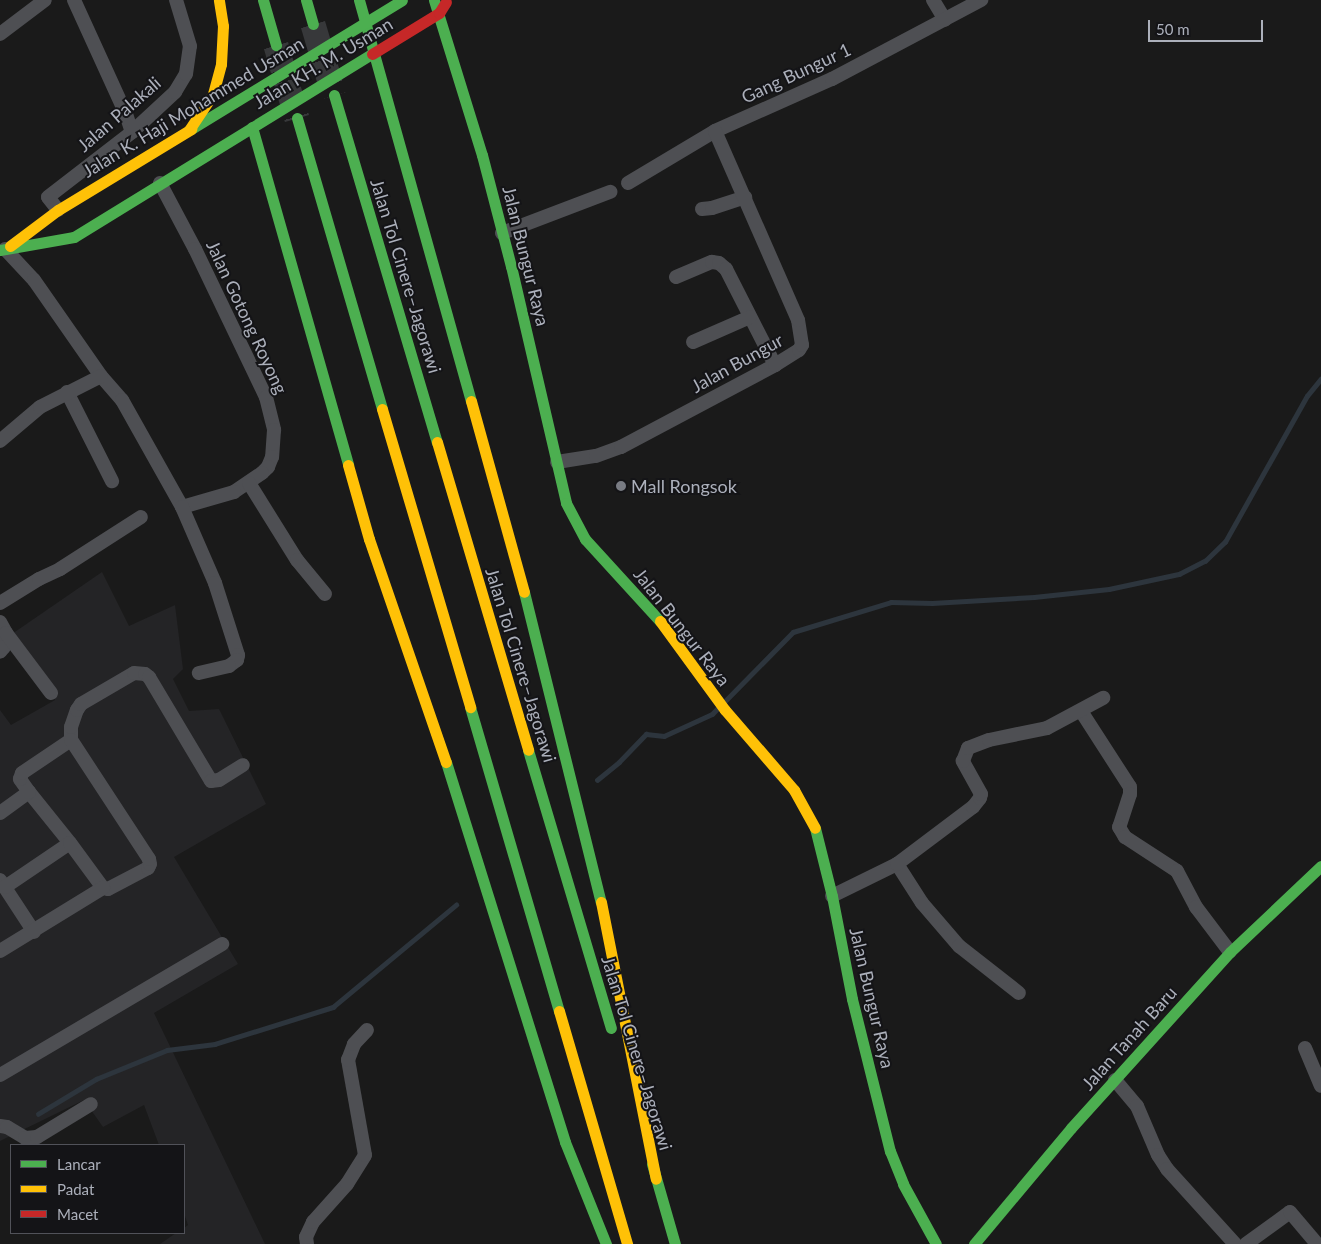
<!DOCTYPE html>
<html>
<head>
<meta charset="utf-8">
<style>
  body { margin:0 }
  #map { position:relative; width:1321px; height:1244px; overflow:hidden; background:#1a1a1a; font-family:Lato,sans-serif }
  div>[style] { position:absolute }
  [style*='--x'] { left:calc(var(--x)*1px); top:calc(var(--y)*1px); width:calc(var(--w)*1px); rotate:calc(var(--a)*1deg) }
  .built>* { inset:0; background:#242426 }
  .stream>* { height:4.5px; margin:-2.25px; padding:0 2.25px; transform-origin:2.25px; border-radius:2.25px; background:#2d353d }
  .highway-tunnel>* { height:25px; margin-top:-12.5px; transform-origin:0; background:repeating-linear-gradient(90deg,#37383a 0 25px,transparent 0 37px) }
  .street>* { height:14px; margin:-7px; padding:0 7px; transform-origin:7px; border-radius:7px; background:#4e4f53 }
  .fast>* { height:11px; margin:-5.5px; padding:0 5.5px; transform-origin:5.5px; border-radius:5.5px; background:#4caf50 }
  .slow>* { height:11px; margin:-5.5px; padding:0 5.5px; transform-origin:5.5px; border-radius:5.5px; background:#ffc107 }
  .jam>* { height:11px; margin:-5.5px; padding:0 5.5px; transform-origin:5.5px; border-radius:5.5px; background:#c62828 }
  .dots>* { width:14px; height:14px; translate:-50% -50%; box-sizing:border-box; border:2px solid #141417; border-radius:50% }
  span { translate:-50% -50%; white-space:nowrap; text-align:center; line-height:1.15; -webkit-text-stroke:4px #141417; paint-order:stroke }
  .street-label { font-size:18px; color:#acb0bb }
  .poi-label { font-size:18px; color:#acb0bb }
  .left { translate:0 -50%; text-align:left }
  .legend { position:absolute; left:10px; top:1144px; width:175px; height:90px; box-sizing:border-box; background:#141417; border:1px solid #515259; margin:0; padding:6px 9px; list-style:none; font-size:15px; color:#acb0bb }
  .legend li { display:flex; align-items:center; gap:10px; height:25px }
  .legend b { width:25px; border:1px solid #515259 }
  .scale { position:absolute; left:1148px; top:20px; width:115px; height:22px; box-sizing:border-box; border:2px solid #acb0bb; border-top:0; padding-left:6px; font-size:15px; line-height:18px; white-space:nowrap; color:#acb0bb; -webkit-text-stroke:4px #141417; paint-order:stroke }
</style>
</head>
<body>
<div id="map">
  <div class="built">
    <i style="clip-path:polygon(102px 572px,129px 626px,175px 605px,183px 669px,173px 679px,189px 711px,219px 709px,266px 804px,174px 857px,238px 964px,154px 1013px,265px 1244px,160px 1244px,176px 1233px,184px 1233px,184px 1228px,188px 1225px,184px 1213px,184px 1145px,159px 1145px,144px 1105px,103px 1127px,84px 1100px,0 1141px,0 710px,11px 725px,55px 700px,9px 636px)"></i>
  </div>
  <div class="stream">
    <i style="--x:724;--y:702;--w:98;--a:-45.4"></i>
    <i style="--x:793;--y:632;--w:102;--a:-17"></i>
    <i style="--x:891;--y:602;--w:41;--a:1.4"></i>
    <i style="--x:932;--y:603;--w:102;--a:-3.4"></i>
    <i style="--x:1034;--y:597;--w:75;--a:-6.1"></i>
    <i style="--x:1109;--y:589;--w:72;--a:-12.1"></i>
    <i style="--x:1179;--y:574;--w:29;--a:-27"></i>
    <i style="--x:1205;--y:561;--w:28;--a:-44"></i>
    <i style="--x:1225;--y:542;--w:167;--a:-60.7"></i>
    <i style="--x:1307;--y:396;--w:22;--a:-51"></i>
    <i style="--x:597;--y:780;--w:28;--a:-39"></i>
    <i style="--x:619;--y:762;--w:39;--a:-46"></i>
    <i style="--x:646;--y:734;--w:18;--a:6"></i>
    <i style="--x:664;--y:736;--w:53;--a:-24.6"></i>
    <i style="--x:712;--y:714;--w:7;--a:-45"></i>
    <i style="--x:38;--y:1114;--w:68;--a:-31.1"></i>
    <i style="--x:96;--y:1079;--w:77;--a:-22.2"></i>
    <i style="--x:167;--y:1050;--w:48;--a:-7.1"></i>
    <i style="--x:215;--y:1044;--w:124;--a:-17.4"></i>
    <i style="--x:333;--y:1007;--w:160;--a:-39.7"></i>
  </div>
  <div class="highway-tunnel">
    <i style="--x:313;--y:24;--w:74;--a:73.5"></i>
    <i style="--x:276;--y:45;--w:76;--a:74"></i>
  </div>
  <div class="street">
    <i style="--x:74;--y:0;--w:125;--a:65.5"></i>
    <i style="--x:126;--y:114;--w:19;--a:72"></i>
    <i style="--x:933;--y:0;--w:23;--a:59"></i>
    <i style="--x:0;--y:34;--w:56;--a:-37.1"></i>
    <i style="--x:160;--y:183;--w:75;--a:62.1"></i>
    <i style="--x:195;--y:249;--w:164;--a:64.4"></i>
    <i style="--x:266;--y:397;--w:34;--a:76"></i>
    <i style="--x:274;--y:430;--w:27;--a:94"></i>
    <i style="--x:272;--y:457;--w:11;--a:112"></i>
    <i style="--x:268;--y:467;--w:8;--a:135"></i>
    <i style="--x:262;--y:473;--w:34;--a:146"></i>
    <i style="--x:234;--y:492;--w:54;--a:163.9"></i>
    <i style="--x:628;--y:183;--w:101;--a:-30.9"></i>
    <i style="--x:715;--y:131;--w:128;--a:-24"></i>
    <i style="--x:832;--y:79;--w:169;--a:-27.9"></i>
    <i style="--x:702;--y:209;--w:10;--a:-6"></i>
    <i style="--x:712;--y:208;--w:35;--a:-18"></i>
    <i style="--x:58;--y:210;--w:16;--a:-128"></i>
    <i style="--x:48;--y:197;--w:106;--a:-37.7"></i>
    <i style="--x:132;--y:132;--w:59;--a:-42.9"></i>
    <i style="--x:175;--y:92;--w:21;--a:-59"></i>
    <i style="--x:186;--y:74;--w:28;--a:-82"></i>
    <i style="--x:190;--y:46;--w:48;--a:-106.9"></i>
    <i style="--x:502;--y:233;--w:116;--a:-20.8"></i>
    <i style="--x:5;--y:249;--w:42;--a:46.9"></i>
    <i style="--x:34;--y:280;--w:117;--a:55.1"></i>
    <i style="--x:101;--y:376;--w:32;--a:49"></i>
    <i style="--x:122;--y:400;--w:123;--a:60.7"></i>
    <i style="--x:182;--y:507;--w:83;--a:66.5"></i>
    <i style="--x:215;--y:583;--w:76;--a:72.3"></i>
    <i style="--x:238;--y:655;--w:5;--a:101"></i>
    <i style="--x:237;--y:660;--w:10;--a:143"></i>
    <i style="--x:229;--y:666;--w:31;--a:167"></i>
    <i style="--x:676;--y:277;--w:39;--a:-23"></i>
    <i style="--x:712;--y:262;--w:7;--a:8"></i>
    <i style="--x:719;--y:263;--w:9;--a:41"></i>
    <i style="--x:726;--y:269;--w:108;--a:63"></i>
    <i style="--x:693;--y:342;--w:62;--a:-23.7"></i>
    <i style="--x:67;--y:392;--w:100;--a:63.2"></i>
    <i style="--x:0;--y:441;--w:52;--a:-40.4"></i>
    <i style="--x:40;--y:407;--w:68;--a:-26.9"></i>
    <i style="--x:557;--y:462;--w:39;--a:-9"></i>
    <i style="--x:596;--y:456;--w:27;--a:-20"></i>
    <i style="--x:621;--y:447;--w:174;--a:-28"></i>
    <i style="--x:775;--y:365;--w:28;--a:-32"></i>
    <i style="--x:799;--y:350;--w:6;--a:-59"></i>
    <i style="--x:802;--y:345;--w:25;--a:-99"></i>
    <i style="--x:798;--y:320;--w:206;--a:-113.7"></i>
    <i style="--x:249;--y:483;--w:91;--a:58.1"></i>
    <i style="--x:297;--y:560;--w:44;--a:50.5"></i>
    <i style="--x:0;--y:603;--w:46;--a:-31.6"></i>
    <i style="--x:39;--y:579;--w:23;--a:-25"></i>
    <i style="--x:60;--y:569;--w:96;--a:-32.7"></i>
    <i style="--x:0;--y:622;--w:13;--a:61"></i>
    <i style="--x:6;--y:633;--w:14;--a:98"></i>
    <i style="--x:4;--y:647;--w:6;--a:129"></i>
    <i style="--x:6;--y:633;--w:75;--a:53.1"></i>
    <i style="--x:1081;--y:711;--w:90;--a:57.2"></i>
    <i style="--x:1130;--y:787;--w:7;--a:90"></i>
    <i style="--x:1130;--y:794;--w:35;--a:108"></i>
    <i style="--x:1119;--y:827;--w:12;--a:59"></i>
    <i style="--x:1125;--y:837;--w:62;--a:33.2"></i>
    <i style="--x:1177;--y:871;--w:41;--a:62.2"></i>
    <i style="--x:1196;--y:907;--w:56;--a:52.9"></i>
    <i style="--x:29;--y:792;--w:65;--a:51.2"></i>
    <i style="--x:0;--y:813;--w:36;--a:-36"></i>
    <i style="--x:29;--y:792;--w:16;--a:-125"></i>
    <i style="--x:20;--y:779;--w:6;--a:-72"></i>
    <i style="--x:22;--y:773;--w:59;--a:-34"></i>
    <i style="--x:71;--y:740;--w:13;--a:-90"></i>
    <i style="--x:71;--y:727;--w:18;--a:-71"></i>
    <i style="--x:77;--y:710;--w:7;--a:-56"></i>
    <i style="--x:81;--y:704;--w:61;--a:-30.3"></i>
    <i style="--x:134;--y:673;--w:11;--a:5"></i>
    <i style="--x:145;--y:674;--w:5;--a:37"></i>
    <i style="--x:149;--y:677;--w:121;--a:59.2"></i>
    <i style="--x:211;--y:781;--w:8;--a:-7"></i>
    <i style="--x:219;--y:780;--w:28;--a:-32"></i>
    <i style="--x:897;--y:864;--w:46;--a:57.3"></i>
    <i style="--x:922;--y:903;--w:57;--a:49.3"></i>
    <i style="--x:959;--y:946;--w:76;--a:38.1"></i>
    <i style="--x:0;--y:880;--w:62;--a:56.8"></i>
    <i style="--x:5;--y:887;--w:78;--a:-34.1"></i>
    <i style="--x:70;--y:843;--w:56;--a:53.7"></i>
    <i style="--x:103;--y:888;--w:5;--a:11"></i>
    <i style="--x:108;--y:889;--w:45;--a:-27.7"></i>
    <i style="--x:148;--y:868;--w:4;--a:-63"></i>
    <i style="--x:150;--y:864;--w:5;--a:-101"></i>
    <i style="--x:149;--y:859;--w:142;--a:-123.2"></i>
    <i style="--x:832;--y:896;--w:72;--a:-26.2"></i>
    <i style="--x:897;--y:864;--w:95;--a:-36.9"></i>
    <i style="--x:973;--y:807;--w:11;--a:-52"></i>
    <i style="--x:980;--y:798;--w:4;--a:-76"></i>
    <i style="--x:981;--y:794;--w:38;--a:-119"></i>
    <i style="--x:963;--y:761;--w:14;--a:-69"></i>
    <i style="--x:968;--y:748;--w:22;--a:-21"></i>
    <i style="--x:989;--y:740;--w:59;--a:-11.7"></i>
    <i style="--x:1047;--y:728;--w:64;--a:-28.2"></i>
    <i style="--x:0;--y:951;--w:121;--a:-31.5"></i>
    <i style="--x:1305;--y:1048;--w:41;--a:67.2"></i>
    <i style="--x:0;--y:1075;--w:258;--a:-30.5"></i>
    <i style="--x:1115;--y:1080;--w:34;--a:50"></i>
    <i style="--x:1137;--y:1106;--w:53;--a:66.8"></i>
    <i style="--x:1158;--y:1155;--w:17;--a:57"></i>
    <i style="--x:1167;--y:1169;--w:101;--a:47.8"></i>
    <i style="--x:0;--y:1126;--w:7;--a:8"></i>
    <i style="--x:7;--y:1127;--w:21;--a:31"></i>
    <i style="--x:25;--y:1138;--w:12;--a:-5"></i>
    <i style="--x:37;--y:1137;--w:63;--a:-31.4"></i>
    <i style="--x:307;--y:1244;--w:7;--a:-98"></i>
    <i style="--x:306;--y:1237;--w:17;--a:-65"></i>
    <i style="--x:313;--y:1222;--w:51;--a:-48.2"></i>
    <i style="--x:347;--y:1184;--w:34;--a:-58"></i>
    <i style="--x:365;--y:1155;--w:97;--a:-100.1"></i>
    <i style="--x:348;--y:1060;--w:17;--a:-69"></i>
    <i style="--x:354;--y:1044;--w:19;--a:-47"></i>
    <i style="--x:1246;--y:1244;--w:54;--a:-36"></i>
    <i style="--x:1290;--y:1212;--w:42;--a:49.8"></i>
  </div>
  <div class="fast">
    <i style="--x:263;--y:0;--w:47;--a:73.9"></i>
    <i style="--x:306;--y:0;--w:25;--a:74"></i>
    <i style="--x:359;--y:0;--w:416;--a:74.4"></i>
    <i style="--x:434;--y:0;--w:162;--a:72.8"></i>
    <i style="--x:482;--y:155;--w:115;--a:75.4"></i>
    <i style="--x:511;--y:266;--w:243;--a:76.9"></i>
    <i style="--x:566;--y:503;--w:41;--a:62.2"></i>
    <i style="--x:585;--y:539;--w:111;--a:47.6"></i>
    <i style="--x:334;--y:95;--w:362;--a:73.5"></i>
    <i style="--x:297;--y:118;--w:303;--a:73.7"></i>
    <i style="--x:252;--y:127;--w:351;--a:74.1"></i>
    <i style="--x:191;--y:129;--w:247;--a:-31.4"></i>
    <i style="--x:0;--y:250;--w:75;--a:-10"></i>
    <i style="--x:74;--y:237;--w:350;--a:-31.6"></i>
    <i style="--x:524;--y:592;--w:319;--a:76.1"></i>
    <i style="--x:470;--y:707;--w:317;--a:73.7"></i>
    <i style="--x:528;--y:750;--w:290;--a:73.4"></i>
    <i style="--x:446;--y:762;--w:398;--a:72.6"></i>
    <i style="--x:565;--y:1142;--w:110;--a:68.1"></i>
    <i style="--x:815;--y:828;--w:70;--a:76"></i>
    <i style="--x:832;--y:896;--w:105;--a:79"></i>
    <i style="--x:852;--y:999;--w:157;--a:76"></i>
    <i style="--x:890;--y:1151;--w:35;--a:68"></i>
    <i style="--x:903;--y:1184;--w:68;--a:61.2"></i>
    <i style="--x:652;--y:1164;--w:83;--a:74"></i>
    <i style="--x:974;--y:1244;--w:151;--a:-50.1"></i>
    <i style="--x:1071;--y:1128;--w:237;--a:-47.9"></i>
    <i style="--x:1230;--y:952;--w:125;--a:-43.4"></i>
  </div>
  <div class="slow">
    <i style="--x:189;--y:130;--w:43;--a:-56.3"></i>
    <i style="--x:213;--y:94;--w:31;--a:-75"></i>
    <i style="--x:221;--y:64;--w:38;--a:-87"></i>
    <i style="--x:223;--y:26;--w:26;--a:-99"></i>
    <i style="--x:10;--y:246;--w:60;--a:-36.9"></i>
    <i style="--x:58;--y:210;--w:156;--a:-31.3"></i>
    <i style="--x:471;--y:401;--w:198;--a:74.5"></i>
    <i style="--x:382;--y:409;--w:311;--a:73.5"></i>
    <i style="--x:437;--y:442;--w:321;--a:73.5"></i>
    <i style="--x:348;--y:465;--w:77;--a:74.2"></i>
    <i style="--x:369;--y:539;--w:236;--a:71"></i>
    <i style="--x:660;--y:621;--w:110;--a:53.9"></i>
    <i style="--x:725;--y:710;--w:106;--a:49.2"></i>
    <i style="--x:794;--y:790;--w:43;--a:61.1"></i>
    <i style="--x:601;--y:902;--w:282;--a:78.8"></i>
    <i style="--x:559;--y:1011;--w:243;--a:73.7"></i>
  </div>
  <div class="jam">
    <i style="--x:372;--y:54;--w:79;--a:-31.5"></i>
    <i style="--x:439;--y:13;--w:13;--a:-58"></i>
  </div>
  <div class="dots">
    <i style="left:621px;top:486px;background:#797c83"></i>
  </div>
  <div class="street-label">
    <span style="left:323px;top:63px;rotate:-31deg">Jalan KH. M. Usman</span>
    <span style="left:796px;top:73px;rotate:-25deg">Gang Bungur 1</span>
    <span style="left:193px;top:107px;rotate:-31deg">Jalan K. Haji Mohammed Usman</span>
    <span style="left:119px;top:114px;rotate:-41deg">Jalan Palakali</span>
    <span style="left:526px;top:256px;rotate:76deg">Jalan Bungur Raya</span>
    <span style="left:406px;top:276px;rotate:73deg">Jalan Tol Cinere–Jagorawi</span>
    <span style="left:247px;top:317px;rotate:65deg">Jalan Gotong Royong</span>
    <span style="left:737px;top:363px;rotate:-29deg">Jalan Bungur</span>
    <span style="left:682px;top:627px;rotate:52deg">Jalan Bungur Raya</span>
    <span style="left:521px;top:665px;rotate:73deg">Jalan Tol Cinere–Jagorawi</span>
    <span style="left:872px;top:998px;rotate:77deg">Jalan Bungur Raya</span>
    <span style="left:1129px;top:1038px;rotate:-48deg">Jalan Tanah Baru</span>
    <span style="left:637px;top:1053px;rotate:73deg">Jalan Tol Cinere–Jagorawi</span>
  </div>
  <div class="poi-label">
    <span class="left" style="left:631px;top:486px">Mall Rongsok</span>
  </div>
  <ul class="legend">
  <li><b style="height:6px;background:#4caf50"></b>Lancar</li>
  <li><b style="height:6px;background:#ffc107"></b>Padat</li>
  <li><b style="height:6px;background:#c62828"></b>Macet</li>
  </ul>
  <div class="scale">50 m</div>
</div>
</body>
</html>
